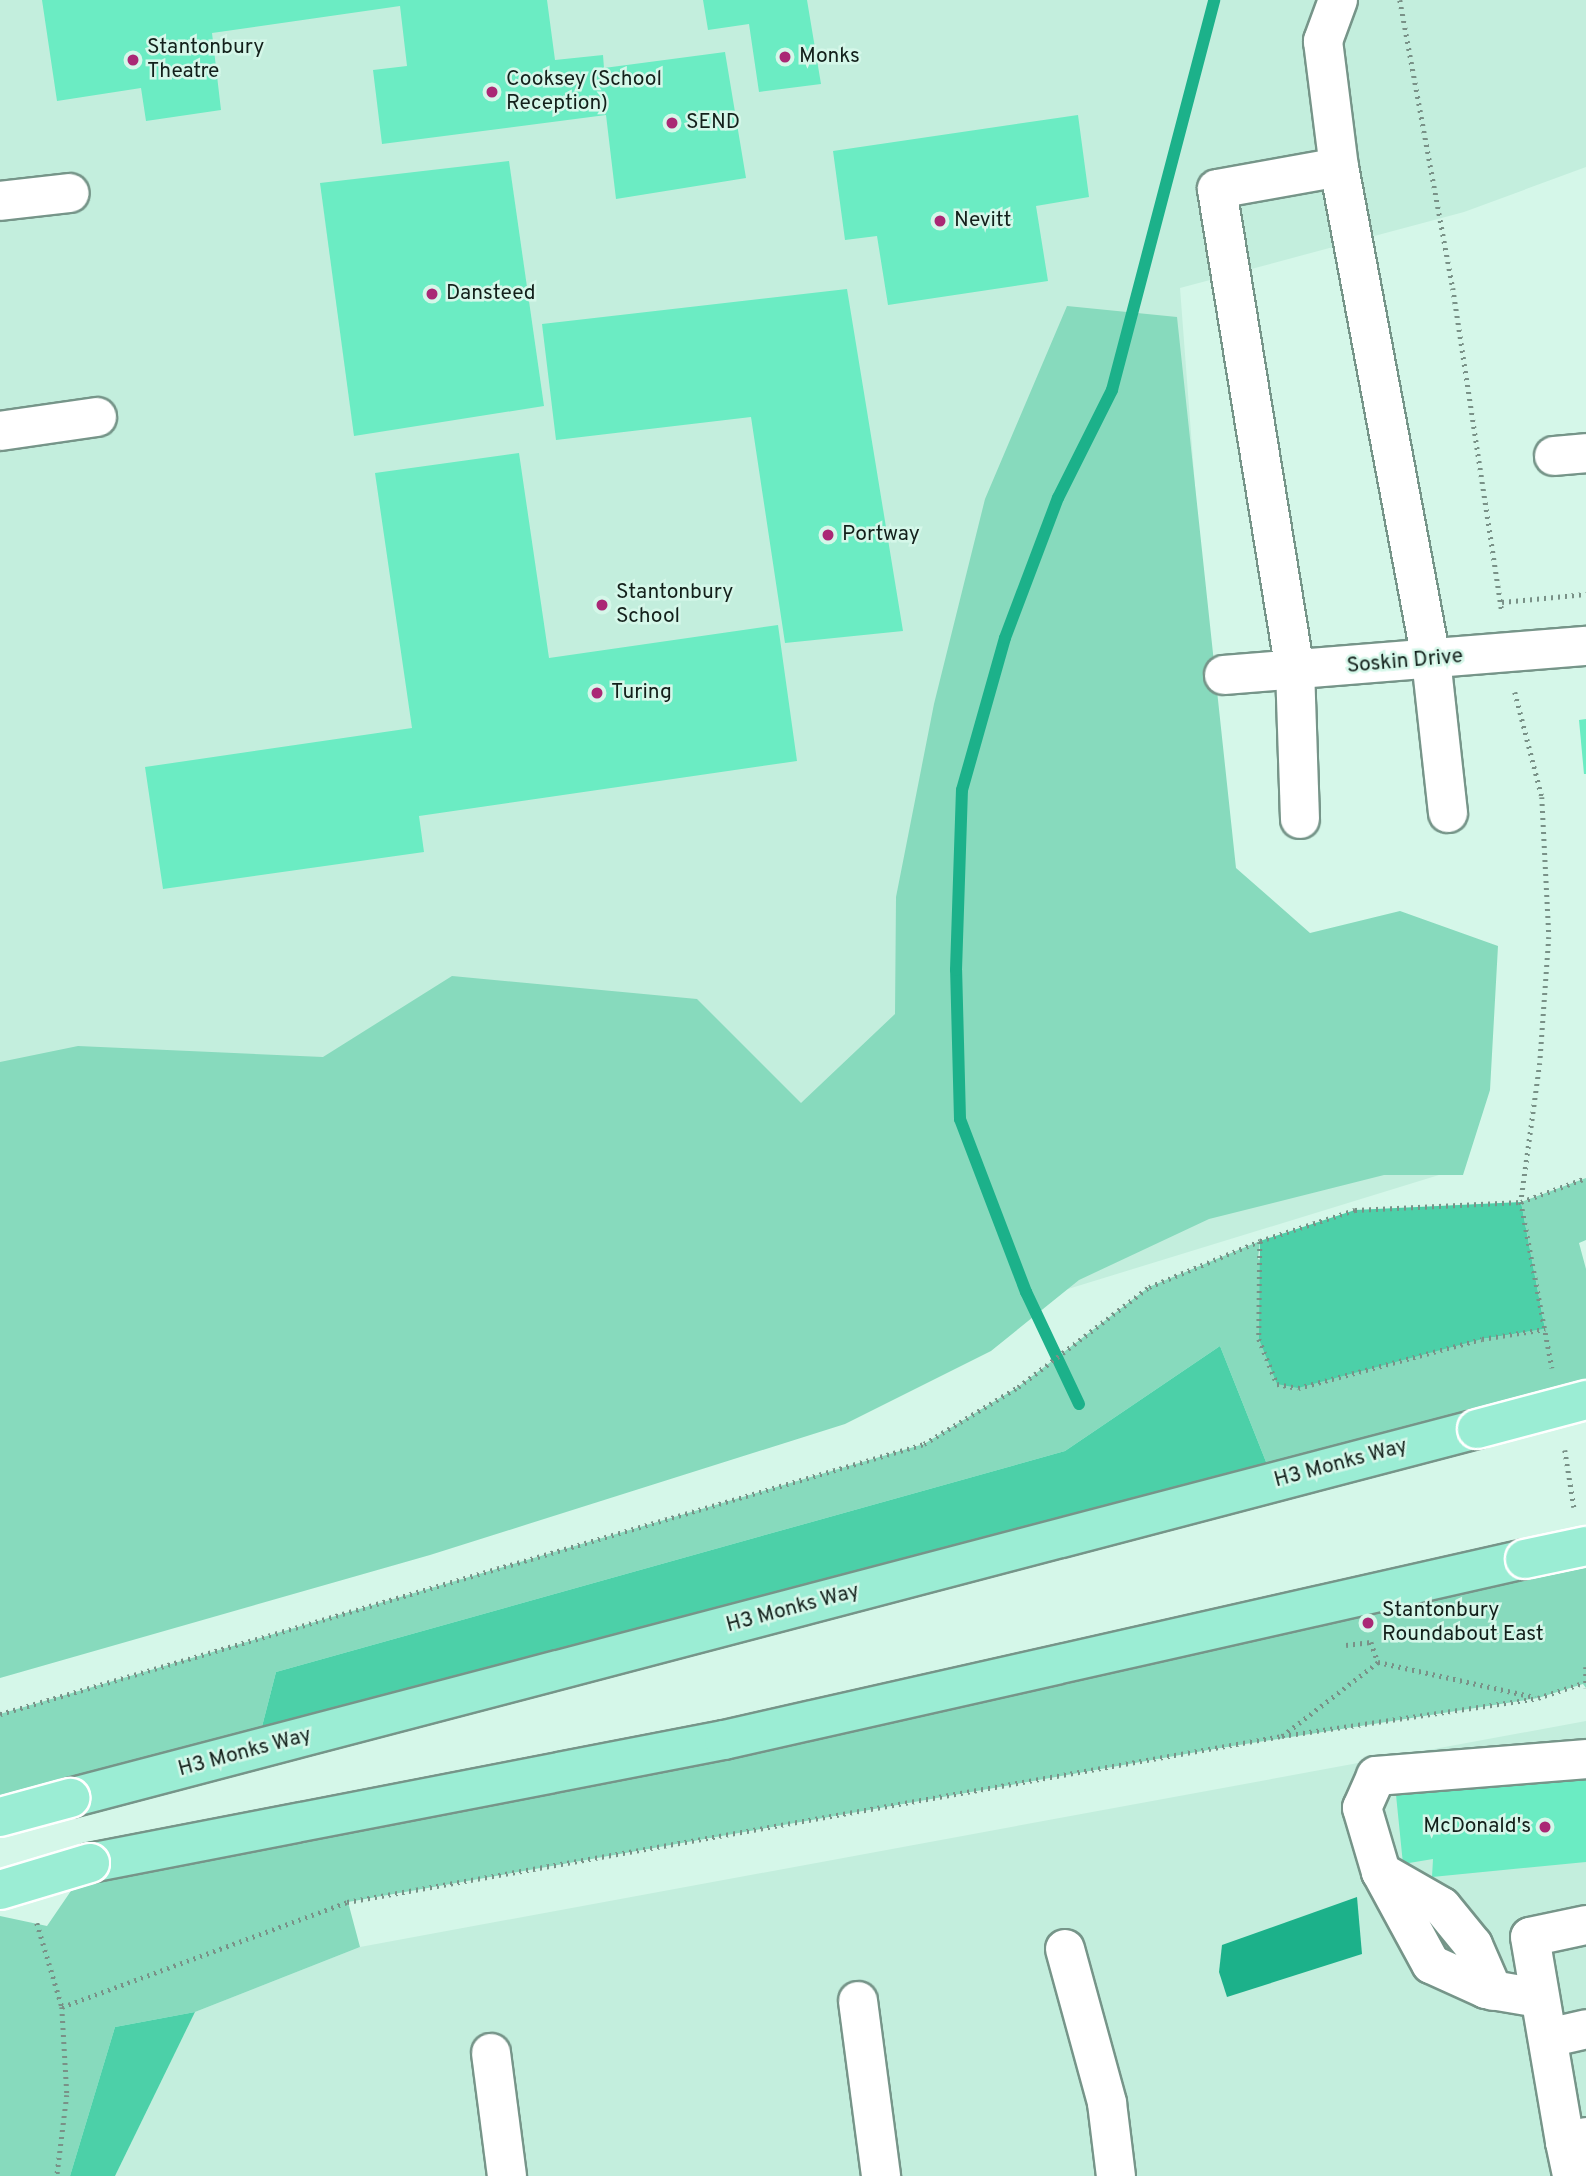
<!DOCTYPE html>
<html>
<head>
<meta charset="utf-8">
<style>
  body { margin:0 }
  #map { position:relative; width:1586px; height:2176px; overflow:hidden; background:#d5f7e9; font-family:Overpass,sans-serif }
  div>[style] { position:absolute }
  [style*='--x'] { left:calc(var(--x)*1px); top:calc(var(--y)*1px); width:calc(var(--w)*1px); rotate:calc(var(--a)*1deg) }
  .built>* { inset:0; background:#c3eedd }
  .green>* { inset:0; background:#87dabd }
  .forest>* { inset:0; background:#4cd0a8 }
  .water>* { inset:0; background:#1cb18a }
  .stream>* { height:12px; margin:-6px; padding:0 6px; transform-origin:6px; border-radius:6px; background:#1cb18a }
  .building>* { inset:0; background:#6becc3 }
  .path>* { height:4.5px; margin-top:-2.25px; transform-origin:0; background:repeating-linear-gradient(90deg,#799187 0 2px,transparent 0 7px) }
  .roads { filter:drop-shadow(2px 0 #769589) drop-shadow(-2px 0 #769589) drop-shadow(0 2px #769589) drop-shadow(0 -2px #769589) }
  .minor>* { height:38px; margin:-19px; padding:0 19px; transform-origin:19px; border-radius:19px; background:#fff }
  .major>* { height:38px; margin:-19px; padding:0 19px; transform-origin:19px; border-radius:19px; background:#9bedd4 }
  .bridges { filter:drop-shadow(2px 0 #fff) drop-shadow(-2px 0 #fff) drop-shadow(0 2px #fff) drop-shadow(0 -2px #fff) }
  .major-bridge>* { height:38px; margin:-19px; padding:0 19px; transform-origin:19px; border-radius:19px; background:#9bedd4 }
  .dots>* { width:19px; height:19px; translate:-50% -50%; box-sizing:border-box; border:4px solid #d5f7e9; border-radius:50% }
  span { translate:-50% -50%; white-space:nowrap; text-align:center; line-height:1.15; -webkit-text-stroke:5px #d5f7e9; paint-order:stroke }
  .poi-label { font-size:21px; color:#13201b }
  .left { translate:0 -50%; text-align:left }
  .right { translate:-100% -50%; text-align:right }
  .street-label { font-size:21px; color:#13201b }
</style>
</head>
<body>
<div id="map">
  <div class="built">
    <i style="clip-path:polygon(0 0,1586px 0,1586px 167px,1464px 212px,1180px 288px,1228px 922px,1439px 1175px,0 1617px)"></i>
    <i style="clip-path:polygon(1586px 1721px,1586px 2176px,115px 2176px,195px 2012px,360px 1947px)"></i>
  </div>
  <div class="green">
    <i style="clip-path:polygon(1067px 306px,1177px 317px,1236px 868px,1310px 933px,1400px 911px,1498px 946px,1490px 1090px,1463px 1175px,1384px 1175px,1209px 1219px,1079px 1280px,991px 1351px,845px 1424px,430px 1555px,0 1678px,0 1062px,78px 1046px,323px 1057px,452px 976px,697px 999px,801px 1103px,895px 1014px,896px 897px,934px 704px,985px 499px)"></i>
    <i style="clip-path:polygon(1586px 1178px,1586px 1240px,1579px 1243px,1586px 1269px,1586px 1400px,1274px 1482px,1220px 1346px,1065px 1451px,276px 1672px,256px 1750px,0 1817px,0 1714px,924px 1444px,1018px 1387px,1149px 1287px,1260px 1241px,1258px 1259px,1482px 1339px,1545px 1329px,1521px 1202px)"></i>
    <i style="clip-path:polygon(1586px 1546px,1586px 1688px,1583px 1684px,1538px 1698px,1214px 1749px,348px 1902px,360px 1947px,195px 2012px,115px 2027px,70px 2176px,0 2176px,0 1916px,47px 1926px,90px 1863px)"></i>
  </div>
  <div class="forest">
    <i style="clip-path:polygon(1521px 1202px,1545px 1329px,1482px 1339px,1298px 1388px,1277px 1384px,1259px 1339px,1260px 1241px,1355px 1210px)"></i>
    <i style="clip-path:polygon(1220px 1346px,1274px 1482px,256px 1750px,276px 1672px,1065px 1451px)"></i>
    <i style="clip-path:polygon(195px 2012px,115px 2176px,70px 2176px,115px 2027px)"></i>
  </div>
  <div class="water">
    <i style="clip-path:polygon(1357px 1897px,1362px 1954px,1227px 1997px,1219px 1972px,1222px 1945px)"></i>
  </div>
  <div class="stream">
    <i style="--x:1079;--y:1404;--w:124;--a:-115.3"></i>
    <i style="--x:1026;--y:1292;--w:185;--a:-110.9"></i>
    <i style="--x:960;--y:1119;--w:149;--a:-91.5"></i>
    <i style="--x:956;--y:970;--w:180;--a:-88.1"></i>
    <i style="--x:962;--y:790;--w:158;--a:-74.2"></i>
    <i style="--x:1005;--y:638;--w:150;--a:-69.3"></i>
    <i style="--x:1058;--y:498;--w:121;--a:-63.4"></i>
    <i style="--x:1112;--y:390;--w:403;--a:-75.3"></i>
  </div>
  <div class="building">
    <i style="clip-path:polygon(42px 0,547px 0,555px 60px,603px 55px,604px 68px,725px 52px,746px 178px,616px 199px,606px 115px,382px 144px,373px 70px,407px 66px,400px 6px,212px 33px,221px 110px,146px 121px,141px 88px,57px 101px)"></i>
    <i style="clip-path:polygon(703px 0,807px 0,821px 84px,759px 92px,749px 24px,708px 30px)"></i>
    <i style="clip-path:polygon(1078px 115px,1089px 197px,1036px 206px,1048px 281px,888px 305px,877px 236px,845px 240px,833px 151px)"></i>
    <i style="clip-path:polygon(509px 161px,544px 406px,354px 436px,320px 183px)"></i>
    <i style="clip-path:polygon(847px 289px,903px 631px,785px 643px,751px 417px,556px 440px,542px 324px)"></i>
    <i style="clip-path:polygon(519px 453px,549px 658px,778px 625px,797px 761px,419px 816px,424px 852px,163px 889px,145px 767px,412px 728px,375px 473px)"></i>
    <i style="clip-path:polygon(1586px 719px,1586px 774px,1584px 774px,1579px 720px)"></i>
    <i style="clip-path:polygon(1586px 1769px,1586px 1862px,1432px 1877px,1433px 1859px,1403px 1864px,1395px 1785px)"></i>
  </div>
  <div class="path">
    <i style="--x:1400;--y:0;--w:293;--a:79.6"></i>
    <i style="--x:1453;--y:288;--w:327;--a:81.4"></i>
    <i style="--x:1502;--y:602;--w:84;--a:-5.4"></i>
    <i style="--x:1515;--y:692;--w:108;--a:75.6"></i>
    <i style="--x:1542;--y:797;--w:140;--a:87.1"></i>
    <i style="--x:1549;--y:937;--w:126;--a:94.1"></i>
    <i style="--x:1540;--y:1063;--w:140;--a:97.8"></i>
    <i style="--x:1521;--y:1202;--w:169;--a:79.4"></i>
    <i style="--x:1260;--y:1242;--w:97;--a:90.6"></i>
    <i style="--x:1259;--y:1339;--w:48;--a:68.2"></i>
    <i style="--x:1277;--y:1384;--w:21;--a:11"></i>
    <i style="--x:1298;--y:1388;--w:190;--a:-14.9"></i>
    <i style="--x:1482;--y:1339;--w:64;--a:-9"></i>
    <i style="--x:1565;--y:1450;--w:58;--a:81"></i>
    <i style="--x:1346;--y:1645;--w:25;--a:-7"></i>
    <i style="--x:1371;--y:1642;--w:21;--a:71"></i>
    <i style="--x:1586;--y:1667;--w:21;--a:90"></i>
    <i style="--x:0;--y:1714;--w:963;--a:-16.29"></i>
    <i style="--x:924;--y:1444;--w:110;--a:-31.2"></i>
    <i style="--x:1018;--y:1387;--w:165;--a:-37.4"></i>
    <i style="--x:1149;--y:1287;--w:120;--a:-22.5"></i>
    <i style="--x:1260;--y:1241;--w:100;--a:-18.1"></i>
    <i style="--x:1355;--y:1210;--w:166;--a:-2.8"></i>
    <i style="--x:1521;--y:1202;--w:69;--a:-20.3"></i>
    <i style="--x:1282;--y:1736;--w:121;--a:-37.6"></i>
    <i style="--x:1378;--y:1662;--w:161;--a:12.6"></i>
    <i style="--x:37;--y:1923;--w:88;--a:73.4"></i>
    <i style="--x:62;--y:2007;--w:88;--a:86.7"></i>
    <i style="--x:67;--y:2095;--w:82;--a:97"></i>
    <i style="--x:62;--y:2007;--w:304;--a:-20.2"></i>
    <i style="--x:347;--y:1902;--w:950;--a:-10.07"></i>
    <i style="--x:1282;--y:1736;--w:259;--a:-8.4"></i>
    <i style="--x:1538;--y:1698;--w:47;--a:-18.4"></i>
  </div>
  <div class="roads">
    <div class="minor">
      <i style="--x:1338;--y:0;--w:44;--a:110.1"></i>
      <i style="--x:1323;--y:41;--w:127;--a:82.8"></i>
      <i style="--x:1339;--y:167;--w:501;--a:79.41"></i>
      <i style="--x:1431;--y:659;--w:155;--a:83.7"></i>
      <i style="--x:0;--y:201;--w:70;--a:-6.5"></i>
      <i style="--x:0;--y:431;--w:98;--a:-8.2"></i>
      <i style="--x:1554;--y:456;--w:32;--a:-5"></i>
      <i style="--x:1224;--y:675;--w:363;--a:-4.6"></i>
      <i style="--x:1300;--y:819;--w:148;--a:-91.9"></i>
      <i style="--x:1295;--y:671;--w:488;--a:-99.2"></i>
      <i style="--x:1217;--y:189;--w:124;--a:-10.2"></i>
      <i style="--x:1381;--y:1872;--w:70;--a:29.8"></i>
      <i style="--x:1442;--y:1907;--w:49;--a:50.8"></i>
      <i style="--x:1473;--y:1945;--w:50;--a:66.5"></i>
      <i style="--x:1586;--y:1925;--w:57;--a:167.9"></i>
      <i style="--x:1530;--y:1937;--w:208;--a:80.3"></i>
      <i style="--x:1565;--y:2142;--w:22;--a:-13"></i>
      <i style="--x:1065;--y:1949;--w:160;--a:74.7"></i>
      <i style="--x:1107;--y:2103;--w:74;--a:83"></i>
      <i style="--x:1539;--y:1998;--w:54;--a:-170.4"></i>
      <i style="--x:1486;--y:1989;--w:60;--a:-155.6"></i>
      <i style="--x:1431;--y:1964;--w:105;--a:-118.5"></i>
      <i style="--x:1381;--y:1872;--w:67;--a:-106.5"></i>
      <i style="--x:1362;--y:1808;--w:35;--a:-66"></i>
      <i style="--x:1376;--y:1776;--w:211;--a:-4.6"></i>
      <i style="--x:858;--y:2001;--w:177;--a:82.5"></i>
      <i style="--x:1548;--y:2038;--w:39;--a:-13"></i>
      <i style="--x:491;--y:2053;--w:124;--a:82.6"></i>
      <i style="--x:1565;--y:2142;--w:35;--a:78"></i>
    </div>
    <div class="major">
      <i style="--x:70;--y:1798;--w:1455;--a:-14.7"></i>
      <i style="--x:90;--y:1863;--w:646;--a:-10.98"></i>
      <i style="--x:724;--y:1740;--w:821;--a:-12.73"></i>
    </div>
  </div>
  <div class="bridges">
    <div class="major-bridge">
      <i style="--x:1477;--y:1429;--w:113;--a:-14.9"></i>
      <i style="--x:1525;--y:1559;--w:62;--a:-12"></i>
      <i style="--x:0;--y:1817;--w:73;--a:-15.2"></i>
      <i style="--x:0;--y:1890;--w:94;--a:-16.7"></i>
    </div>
  </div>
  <div class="dots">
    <i style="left:785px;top:57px;background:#aa2875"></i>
    <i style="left:133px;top:60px;background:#aa2875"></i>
    <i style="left:492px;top:92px;background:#aa2875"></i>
    <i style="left:672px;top:123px;background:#aa2875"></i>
    <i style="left:940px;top:221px;background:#aa2875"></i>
    <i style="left:432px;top:294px;background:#aa2875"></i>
    <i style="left:828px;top:535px;background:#aa2875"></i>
    <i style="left:602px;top:605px;background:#aa2875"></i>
    <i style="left:597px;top:693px;background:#aa2875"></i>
    <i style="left:1368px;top:1623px;background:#aa2875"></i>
    <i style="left:1545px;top:1827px;background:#aa2875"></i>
  </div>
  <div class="poi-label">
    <span class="left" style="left:147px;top:60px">Stantonbury<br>Theatre</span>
    <span class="left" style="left:799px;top:57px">Monks</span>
    <span class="left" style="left:506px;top:92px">Cooksey (School<br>Reception)</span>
    <span class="left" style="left:686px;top:123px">SEND</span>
    <span class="left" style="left:954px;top:221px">Nevitt</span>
    <span class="left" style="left:446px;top:294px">Dansteed</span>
    <span class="left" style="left:842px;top:535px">Portway</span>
    <span class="left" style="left:616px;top:605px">Stantonbury<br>School</span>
    <span class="left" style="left:611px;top:693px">Turing</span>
    <span class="left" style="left:1382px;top:1623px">Stantonbury<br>Roundabout East</span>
    <span class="right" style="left:1531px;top:1827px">McDonald's</span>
  </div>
  <div class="street-label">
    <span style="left:1405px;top:662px;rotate:-5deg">Soskin Drive</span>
    <span style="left:1341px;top:1464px;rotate:-15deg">H3 Monks Way</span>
    <span style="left:793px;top:1609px;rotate:-15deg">H3 Monks Way</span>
    <span style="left:245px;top:1753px;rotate:-15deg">H3 Monks Way</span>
  </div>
</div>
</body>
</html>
